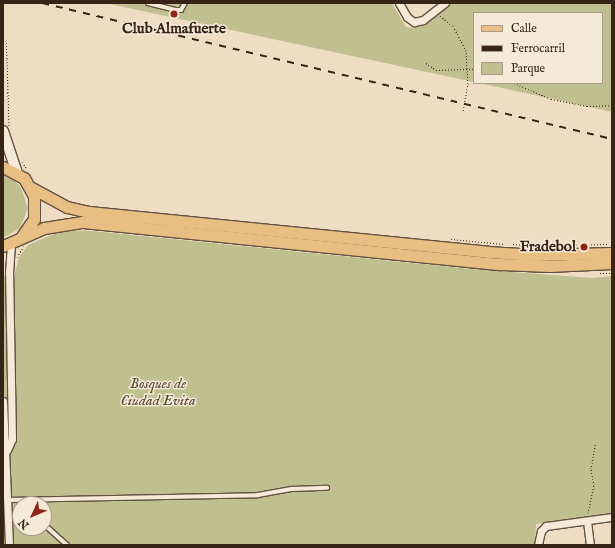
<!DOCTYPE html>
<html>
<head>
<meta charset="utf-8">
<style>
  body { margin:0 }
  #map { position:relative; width:615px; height:548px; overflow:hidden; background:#efddc3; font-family:"IM FELL English",serif }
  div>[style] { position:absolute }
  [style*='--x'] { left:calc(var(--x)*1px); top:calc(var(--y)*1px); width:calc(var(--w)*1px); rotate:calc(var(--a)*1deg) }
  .green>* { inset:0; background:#bfbf90 }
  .path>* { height:1px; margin-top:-0.5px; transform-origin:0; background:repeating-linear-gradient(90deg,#362416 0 1px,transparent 0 3px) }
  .roads { filter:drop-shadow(1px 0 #645241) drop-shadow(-1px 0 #645241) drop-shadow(0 1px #645241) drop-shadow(0 -1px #645241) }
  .service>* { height:3.5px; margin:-1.75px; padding:0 1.75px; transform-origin:1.75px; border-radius:1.75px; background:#f5e9d8 }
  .minor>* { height:7px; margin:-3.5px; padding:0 3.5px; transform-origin:3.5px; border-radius:3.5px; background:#f5e9d8 }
  .secondary>* { height:10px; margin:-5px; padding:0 5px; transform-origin:5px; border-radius:5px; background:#f5e9d8 }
  .primary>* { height:11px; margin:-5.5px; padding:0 5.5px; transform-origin:5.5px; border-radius:5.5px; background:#e8be82 }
  .rail>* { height:2px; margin-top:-1px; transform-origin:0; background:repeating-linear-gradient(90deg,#362416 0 7px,transparent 0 14px) }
  .dots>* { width:11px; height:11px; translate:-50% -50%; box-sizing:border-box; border:2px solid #f5e9d8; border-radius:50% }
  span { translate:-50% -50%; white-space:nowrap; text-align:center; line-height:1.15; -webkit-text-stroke:3px #f5e9d8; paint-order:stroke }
  .poi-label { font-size:15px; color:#362416; font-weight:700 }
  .right { translate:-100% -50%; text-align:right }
  .park-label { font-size:15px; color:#584b34; font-style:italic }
  .frame { position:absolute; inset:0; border:4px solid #362416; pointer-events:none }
  .legend { position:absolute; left:473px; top:12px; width:130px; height:72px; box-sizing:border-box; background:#f5e9d8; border:1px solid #a99a8a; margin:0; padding:5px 7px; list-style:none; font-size:12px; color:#362416 }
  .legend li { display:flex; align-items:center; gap:8px; height:20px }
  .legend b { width:20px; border:1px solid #a99a8a }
  .north { position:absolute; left:12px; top:496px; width:40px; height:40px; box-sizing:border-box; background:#f5e9d8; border:1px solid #a99a8a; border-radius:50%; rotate:226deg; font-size:11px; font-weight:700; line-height:16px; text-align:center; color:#362416 }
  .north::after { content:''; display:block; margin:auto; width:14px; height:18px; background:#8f2418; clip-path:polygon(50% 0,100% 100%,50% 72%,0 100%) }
</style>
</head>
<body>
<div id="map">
  <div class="green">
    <i style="clip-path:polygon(105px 3px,392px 3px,406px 27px,414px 28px,426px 23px,451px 3px,612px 3px,612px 112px,479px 83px,602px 83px,602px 13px,474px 13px,474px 82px)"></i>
    <i style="clip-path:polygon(3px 175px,14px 180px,21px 188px,28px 208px,20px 228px,3px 238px)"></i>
    <i style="clip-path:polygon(evenodd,63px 230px,92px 231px,471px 269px,592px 278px,612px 276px,612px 514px,536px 524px,535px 545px,3px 545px,3px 276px,14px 276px,19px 257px,28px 245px,63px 230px,20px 504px,44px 504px,44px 528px,20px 528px,20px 504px)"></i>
  </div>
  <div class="path">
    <i style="--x:440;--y:16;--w:16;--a:38"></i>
    <i style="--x:453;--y:26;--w:27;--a:62"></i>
    <i style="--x:466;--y:50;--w:33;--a:87"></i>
    <i style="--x:468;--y:83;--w:28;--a:100"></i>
    <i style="--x:3;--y:39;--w:3;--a:18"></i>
    <i style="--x:6;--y:40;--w:19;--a:87"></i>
    <i style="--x:7;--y:59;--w:67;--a:88.3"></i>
    <i style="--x:426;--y:63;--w:12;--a:35"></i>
    <i style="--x:436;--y:70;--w:38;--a:-2"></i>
    <i style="--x:514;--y:83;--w:40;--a:23.4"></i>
    <i style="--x:551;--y:99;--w:37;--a:11"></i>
    <i style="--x:587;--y:106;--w:25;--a:-2"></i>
    <i style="--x:22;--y:162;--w:9;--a:54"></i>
    <i style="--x:451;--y:239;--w:53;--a:5.4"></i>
    <i style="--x:513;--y:244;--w:27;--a:4"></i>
    <i style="--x:561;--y:245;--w:48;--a:-1.2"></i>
    <i style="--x:17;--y:257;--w:13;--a:-58"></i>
    <i style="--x:600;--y:273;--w:12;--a:0"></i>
    <i style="--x:588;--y:513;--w:29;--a:-78"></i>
    <i style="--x:594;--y:485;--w:16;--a:-101"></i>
    <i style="--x:591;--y:469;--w:27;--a:-80"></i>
  </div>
  <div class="roads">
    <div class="service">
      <i style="--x:148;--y:3;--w:29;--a:14"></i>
      <i style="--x:176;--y:10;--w:5;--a:0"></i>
      <i style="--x:181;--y:10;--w:8;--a:-60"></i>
      <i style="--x:8;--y:500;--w:250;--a:-1.1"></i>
      <i style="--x:258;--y:495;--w:35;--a:-10"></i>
      <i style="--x:292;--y:489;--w:35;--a:-2"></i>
      <i style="--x:44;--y:524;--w:31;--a:42"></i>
    </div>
    <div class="minor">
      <i style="--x:399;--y:3;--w:16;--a:60"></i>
      <i style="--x:407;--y:17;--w:9;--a:36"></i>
      <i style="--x:414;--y:22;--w:9;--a:-13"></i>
      <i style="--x:423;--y:20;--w:28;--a:-38"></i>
      <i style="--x:3;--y:401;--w:144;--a:87.6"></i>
      <i style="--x:7;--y:450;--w:12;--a:-66"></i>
      <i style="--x:12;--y:439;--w:166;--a:-91"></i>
      <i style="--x:9;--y:273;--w:29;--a:-86"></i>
      <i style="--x:587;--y:521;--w:24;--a:83"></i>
      <i style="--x:538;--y:545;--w:14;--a:-78"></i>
      <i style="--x:541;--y:531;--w:7;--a:-45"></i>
      <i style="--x:546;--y:526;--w:67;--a:-7.8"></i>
    </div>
    <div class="secondary">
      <i style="--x:3;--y:131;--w:44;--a:71.6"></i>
    </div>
    <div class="primary">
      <i style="--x:3;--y:167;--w:24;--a:28"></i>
      <i style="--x:24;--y:178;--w:21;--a:61"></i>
      <i style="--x:34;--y:196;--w:23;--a:90"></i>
      <i style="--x:34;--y:219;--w:21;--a:125"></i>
      <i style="--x:30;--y:187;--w:42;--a:28.4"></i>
      <i style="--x:67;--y:207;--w:23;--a:13"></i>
      <i style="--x:89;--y:212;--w:401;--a:5.7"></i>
      <i style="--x:488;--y:252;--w:47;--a:3.7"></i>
      <i style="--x:535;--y:255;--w:77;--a:-1.5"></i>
      <i style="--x:3;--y:246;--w:45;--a:-23.7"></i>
      <i style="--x:44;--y:228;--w:39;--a:-9"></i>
      <i style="--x:83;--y:222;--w:419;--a:5.8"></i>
      <i style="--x:500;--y:264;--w:49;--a:2.3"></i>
      <i style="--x:549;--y:266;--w:63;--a:-2.7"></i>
    </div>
  </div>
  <div class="rail">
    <i style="--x:42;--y:3;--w:586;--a:13.42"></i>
  </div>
  <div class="dots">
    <i style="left:174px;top:14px;background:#8f2418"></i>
    <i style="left:584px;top:247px;background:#8f2418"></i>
  </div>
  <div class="poi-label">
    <span style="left:174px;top:29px">Club Almafuerte</span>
    <span class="right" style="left:576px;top:247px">Fradebol</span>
  </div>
  <div class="park-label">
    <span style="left:158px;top:392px">Bosques de<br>Ciudad Evita</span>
  </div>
  <div class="frame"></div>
  <ul class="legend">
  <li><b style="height:5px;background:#e8be82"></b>Calle</li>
  <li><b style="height:5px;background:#362416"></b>Ferrocarril</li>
  <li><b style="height:11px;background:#bfbf90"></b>Parque</li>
  </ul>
  <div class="north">N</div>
</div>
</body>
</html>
